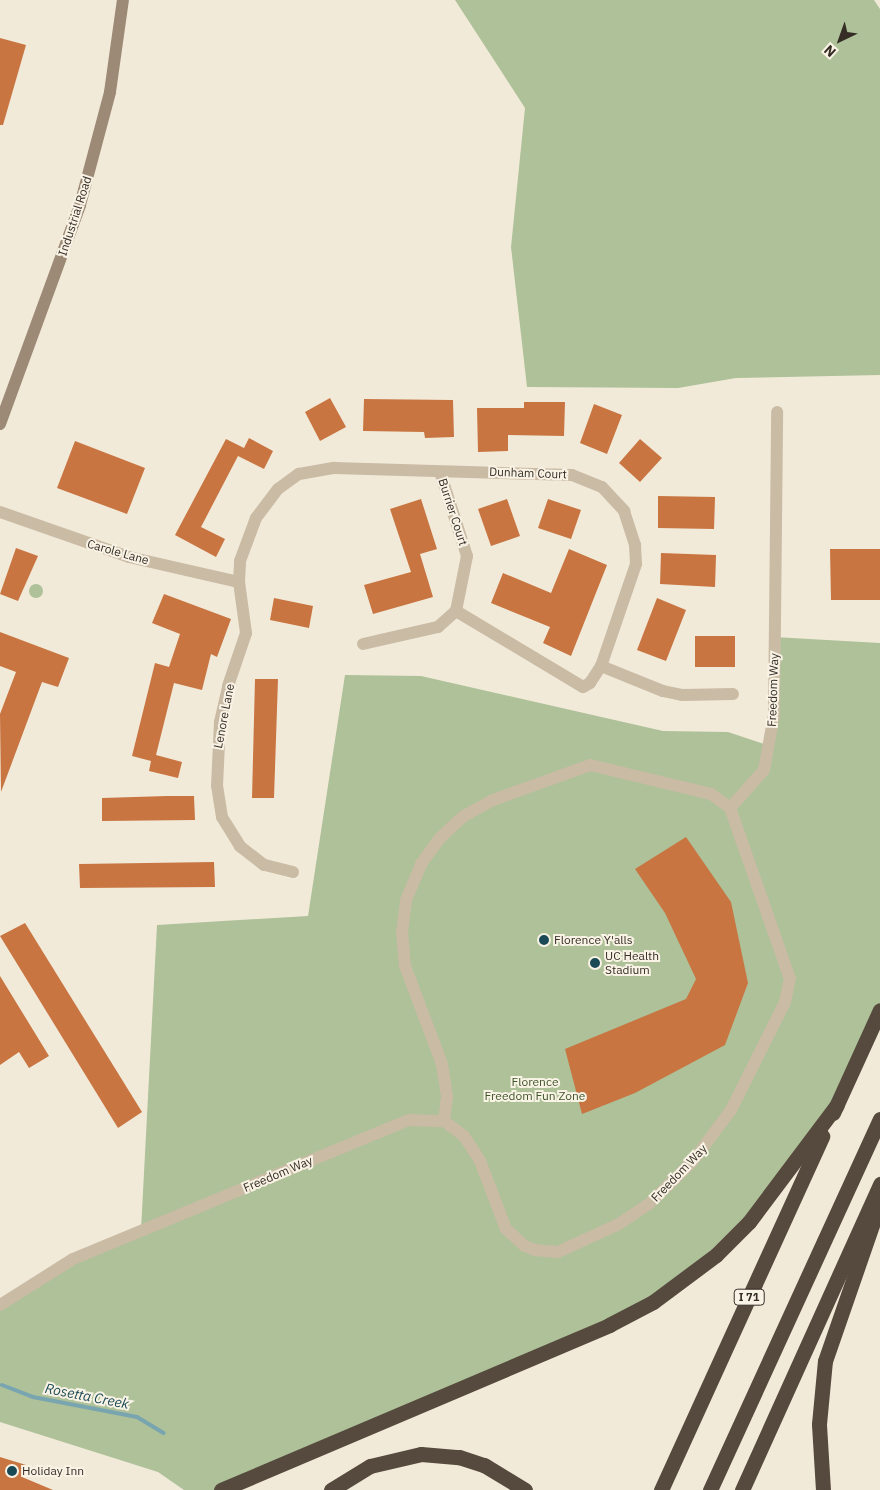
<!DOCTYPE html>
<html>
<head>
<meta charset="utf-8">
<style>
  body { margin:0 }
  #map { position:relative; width:880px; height:1490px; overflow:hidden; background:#f2ead9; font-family:"IBM Plex Sans",sans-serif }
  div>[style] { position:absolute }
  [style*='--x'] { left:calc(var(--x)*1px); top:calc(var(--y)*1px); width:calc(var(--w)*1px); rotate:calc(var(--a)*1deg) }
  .green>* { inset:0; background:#aec199 }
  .round { border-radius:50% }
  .stream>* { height:4px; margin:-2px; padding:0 2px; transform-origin:2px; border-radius:2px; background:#78a5af }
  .building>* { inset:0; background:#c87541 }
  .minor>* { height:12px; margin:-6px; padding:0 6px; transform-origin:6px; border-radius:6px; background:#cabba5 }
  .secondary>* { height:12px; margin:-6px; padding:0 6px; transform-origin:6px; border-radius:6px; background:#9d8a76 }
  .motorway>* { height:15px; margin:-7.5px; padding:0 7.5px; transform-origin:7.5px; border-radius:7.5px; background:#56493d }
  .dots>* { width:14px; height:14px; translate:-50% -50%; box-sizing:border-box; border:2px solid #f9f3e5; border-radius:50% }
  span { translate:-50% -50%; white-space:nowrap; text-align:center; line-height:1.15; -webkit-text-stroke:4px #f9f3e5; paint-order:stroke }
  .shield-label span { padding:1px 4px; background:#f9f3e5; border:1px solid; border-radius:4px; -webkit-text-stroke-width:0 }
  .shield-label { font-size:11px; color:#352d26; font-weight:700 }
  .street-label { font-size:12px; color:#352d26 }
  .poi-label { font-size:12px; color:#352d26 }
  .left { translate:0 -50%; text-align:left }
  .park-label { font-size:12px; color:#3e542a }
  .water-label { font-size:14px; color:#1b4a57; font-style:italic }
  .north { position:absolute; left:815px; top:15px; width:50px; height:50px; -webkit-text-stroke:4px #f9f3e5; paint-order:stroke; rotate:222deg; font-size:14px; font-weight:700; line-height:20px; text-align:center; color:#352d26 }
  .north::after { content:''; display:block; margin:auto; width:18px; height:22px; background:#352d26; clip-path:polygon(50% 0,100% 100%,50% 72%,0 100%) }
</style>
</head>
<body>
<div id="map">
  <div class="green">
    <i style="clip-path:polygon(455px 0,874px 0,880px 9px,880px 375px,736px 378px,678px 388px,527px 387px,511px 247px,525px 108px)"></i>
    <i class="round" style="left:29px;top:584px;width:14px;height:14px"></i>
    <i style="clip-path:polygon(774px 637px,880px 643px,880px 1010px,837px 1105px,769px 1199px,653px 1302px,221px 1490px,184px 1490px,158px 1472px,0 1422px,0 1305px,73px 1259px,141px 1230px,157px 925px,308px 916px,345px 675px,421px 676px,663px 731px,728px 732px,770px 746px)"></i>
  </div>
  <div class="stream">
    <i style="--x:2;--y:1385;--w:33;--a:21"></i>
    <i style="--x:33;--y:1397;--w:106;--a:10.9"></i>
    <i style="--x:137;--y:1417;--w:31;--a:31"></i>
  </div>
  <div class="building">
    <i style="clip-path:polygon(0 38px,26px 45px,3px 125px,0 125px)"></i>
    <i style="clip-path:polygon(330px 398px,346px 427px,320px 441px,305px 412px)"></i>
    <i style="clip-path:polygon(364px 399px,453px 400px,454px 437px,425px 438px,424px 432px,363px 431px)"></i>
    <i style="clip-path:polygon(524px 402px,565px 402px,564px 436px,508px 435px,508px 451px,478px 452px,477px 408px,524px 408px)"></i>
    <i style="clip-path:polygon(594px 404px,622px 415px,607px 454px,580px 443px)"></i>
    <i style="clip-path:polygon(249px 438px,273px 451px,264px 469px,238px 456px,201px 527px,225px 539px,216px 557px,175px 535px,226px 439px,244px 448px)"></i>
    <i style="clip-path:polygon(640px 439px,662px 458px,640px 482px,619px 463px)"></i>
    <i style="clip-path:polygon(75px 441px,145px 468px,127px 514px,57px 488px)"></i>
    <i style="clip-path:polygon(658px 496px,715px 497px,714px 529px,658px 528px)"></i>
    <i style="clip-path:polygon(421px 499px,437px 549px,420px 554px,433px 597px,373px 614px,364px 585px,411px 572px,390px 509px)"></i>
    <i style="clip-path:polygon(507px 499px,520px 536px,491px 546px,478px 509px)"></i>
    <i style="clip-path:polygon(548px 499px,581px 510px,571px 539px,538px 528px)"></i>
    <i style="clip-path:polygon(16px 548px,38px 556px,18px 601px,0 594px)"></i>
    <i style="clip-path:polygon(569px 549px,607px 565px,571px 656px,543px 643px,550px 627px,491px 603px,503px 573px,551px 593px)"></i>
    <i style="clip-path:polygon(830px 549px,880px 549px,880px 600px,831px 600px)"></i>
    <i style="clip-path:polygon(661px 553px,716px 555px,715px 587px,660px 584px)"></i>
    <i style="clip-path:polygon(164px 594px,231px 619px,217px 657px,211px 654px,202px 690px,174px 683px,156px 755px,182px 762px,178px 778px,149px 771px,151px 761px,132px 756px,155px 663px,169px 667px,180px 634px,152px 623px)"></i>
    <i style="clip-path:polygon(274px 598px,313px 606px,309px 628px,270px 620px)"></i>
    <i style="clip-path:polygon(657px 598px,686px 610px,666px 661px,637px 650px)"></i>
    <i style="clip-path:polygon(0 632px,69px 658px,58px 687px,42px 682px,1px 792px,0 714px,16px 672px,0 666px)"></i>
    <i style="clip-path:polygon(695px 636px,735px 636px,735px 667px,695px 667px)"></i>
    <i style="clip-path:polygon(255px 679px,278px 679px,274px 798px,252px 798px)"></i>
    <i style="clip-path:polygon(167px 796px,194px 796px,195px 820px,102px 821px,102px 798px)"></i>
    <i style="clip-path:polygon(686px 837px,731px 902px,748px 983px,725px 1045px,635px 1093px,582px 1114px,565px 1049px,686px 999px,696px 979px,665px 913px,635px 869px)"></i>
    <i style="clip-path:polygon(214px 862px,215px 887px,80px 888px,79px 864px)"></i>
    <i style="clip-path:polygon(25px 923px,142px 1112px,118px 1128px,0 936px)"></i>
    <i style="clip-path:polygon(0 976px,49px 1056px,29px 1068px,19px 1052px,0 1065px)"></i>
    <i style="clip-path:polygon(0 1457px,26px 1465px,22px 1477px,53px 1490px,0 1490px)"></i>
  </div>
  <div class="minor">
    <i style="--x:440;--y:472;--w:88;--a:72.2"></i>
    <i style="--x:467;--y:556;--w:56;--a:101.3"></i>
    <i style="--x:0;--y:512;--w:137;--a:19.2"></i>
    <i style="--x:129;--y:557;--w:113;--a:12.8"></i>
    <i style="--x:363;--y:644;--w:77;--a:-12.8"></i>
    <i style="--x:438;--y:627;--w:24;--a:-42"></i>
    <i style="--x:601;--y:666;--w:67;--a:22"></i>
    <i style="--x:663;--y:691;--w:19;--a:12"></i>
    <i style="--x:682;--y:695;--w:51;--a:-1.1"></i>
    <i style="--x:293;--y:872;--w:30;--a:-166"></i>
    <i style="--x:264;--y:865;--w:31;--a:-142"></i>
    <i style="--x:240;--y:846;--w:34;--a:-122"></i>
    <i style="--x:222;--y:817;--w:31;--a:-99"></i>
    <i style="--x:217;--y:786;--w:64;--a:-87.3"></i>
    <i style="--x:220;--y:722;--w:37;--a:-77"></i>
    <i style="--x:228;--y:686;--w:56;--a:-71.2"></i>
    <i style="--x:246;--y:633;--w:51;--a:-97.8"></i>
    <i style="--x:239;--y:582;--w:21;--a:-87"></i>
    <i style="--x:240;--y:561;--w:46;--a:-69.6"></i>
    <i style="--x:256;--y:518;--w:36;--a:-53"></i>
    <i style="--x:278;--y:489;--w:26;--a:-36"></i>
    <i style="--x:299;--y:474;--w:36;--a:-10"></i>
    <i style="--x:334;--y:468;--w:238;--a:1.7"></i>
    <i style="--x:572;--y:475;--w:32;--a:22"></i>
    <i style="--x:602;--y:487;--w:33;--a:47"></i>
    <i style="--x:624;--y:511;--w:36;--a:72"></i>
    <i style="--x:635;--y:545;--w:19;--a:87"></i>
    <i style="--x:636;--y:564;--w:108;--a:108.9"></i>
    <i style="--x:601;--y:666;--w:20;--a:123"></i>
    <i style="--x:590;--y:683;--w:8;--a:150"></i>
    <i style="--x:583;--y:687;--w:148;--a:-149.1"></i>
    <i style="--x:444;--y:1121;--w:25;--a:-83"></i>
    <i style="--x:447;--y:1096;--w:32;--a:-99"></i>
    <i style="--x:442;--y:1064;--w:105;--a:-110.7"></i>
    <i style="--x:405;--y:966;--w:33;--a:-95"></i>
    <i style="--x:402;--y:933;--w:33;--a:-83"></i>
    <i style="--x:406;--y:900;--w:39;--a:-67"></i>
    <i style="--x:421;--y:864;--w:32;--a:-54"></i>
    <i style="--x:440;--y:838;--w:33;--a:-43"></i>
    <i style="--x:464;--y:816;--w:33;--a:-29"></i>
    <i style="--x:493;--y:800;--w:103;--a:-19.8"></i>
    <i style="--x:590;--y:765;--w:124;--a:13.5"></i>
    <i style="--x:711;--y:794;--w:24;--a:36"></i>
    <i style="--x:0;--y:1305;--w:86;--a:-32.2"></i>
    <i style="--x:73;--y:1259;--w:364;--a:-22.5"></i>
    <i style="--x:409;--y:1120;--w:35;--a:2"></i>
    <i style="--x:444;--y:1121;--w:25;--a:37"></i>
    <i style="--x:464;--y:1136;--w:30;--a:57"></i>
    <i style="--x:480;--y:1161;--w:73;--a:69.1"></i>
    <i style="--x:506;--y:1229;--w:25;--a:42"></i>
    <i style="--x:525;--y:1246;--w:11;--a:22"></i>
    <i style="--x:535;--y:1250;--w:23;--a:5"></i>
    <i style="--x:558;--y:1252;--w:67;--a:-24.7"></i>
    <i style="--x:619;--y:1224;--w:36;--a:-34"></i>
    <i style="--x:649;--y:1204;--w:60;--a:-44.3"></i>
    <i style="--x:692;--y:1162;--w:65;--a:-53.1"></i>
    <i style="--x:731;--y:1110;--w:121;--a:-63.4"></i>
    <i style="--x:785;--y:1002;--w:24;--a:-78"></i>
    <i style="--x:790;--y:979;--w:181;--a:-109.3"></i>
    <i style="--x:730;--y:808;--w:51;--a:-48.2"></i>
    <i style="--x:764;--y:770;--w:56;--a:-79.7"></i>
    <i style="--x:774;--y:715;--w:303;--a:-89.4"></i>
  </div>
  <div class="secondary">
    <i style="--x:0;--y:424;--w:233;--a:-69.9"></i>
    <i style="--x:80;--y:205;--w:117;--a:-75.1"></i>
    <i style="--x:110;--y:92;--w:93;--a:-82"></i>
  </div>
  <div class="motorway">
    <i style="--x:833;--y:1113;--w:113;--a:-65.5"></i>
    <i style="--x:221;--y:1490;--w:422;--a:-23"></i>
    <i style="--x:609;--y:1325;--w:50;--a:-27.6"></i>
    <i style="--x:653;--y:1302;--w:79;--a:-36.7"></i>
    <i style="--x:716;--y:1255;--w:47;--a:-45"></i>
    <i style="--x:749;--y:1222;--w:146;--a:-53.1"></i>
    <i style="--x:331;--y:1490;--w:46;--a:-31.6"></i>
    <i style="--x:370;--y:1466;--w:52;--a:-13.2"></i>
    <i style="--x:421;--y:1454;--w:38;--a:5"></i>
    <i style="--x:459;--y:1457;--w:26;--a:18"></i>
    <i style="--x:484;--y:1465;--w:48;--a:31.4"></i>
    <i style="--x:661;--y:1490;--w:389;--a:-65.5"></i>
    <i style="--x:710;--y:1490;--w:408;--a:-65.4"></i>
    <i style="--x:742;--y:1490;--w:336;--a:-65.7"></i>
    <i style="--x:823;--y:1490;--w:66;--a:-93.5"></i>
    <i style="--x:819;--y:1424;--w:63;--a:-84.6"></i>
    <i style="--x:825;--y:1361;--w:168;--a:-70.9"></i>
  </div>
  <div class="dots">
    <i style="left:544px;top:940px;background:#1b4a57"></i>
    <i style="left:595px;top:963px;background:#1b4a57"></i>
    <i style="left:12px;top:1471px;background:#1b4a57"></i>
  </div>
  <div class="shield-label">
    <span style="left:749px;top:1297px">I 71</span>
  </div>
  <div class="street-label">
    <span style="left:75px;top:216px;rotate:-72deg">Industrial Road</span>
    <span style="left:528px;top:473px;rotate:2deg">Dunham Court</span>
    <span style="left:453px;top:512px;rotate:72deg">Burrier Court</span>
    <span style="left:118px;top:552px;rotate:16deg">Carole Lane</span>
    <span style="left:773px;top:690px;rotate:-88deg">Freedom Way</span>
    <span style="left:224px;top:716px;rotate:-79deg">Lenore Lane</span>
    <span style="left:679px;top:1173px;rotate:-46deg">Freedom Way</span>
    <span style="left:278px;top:1174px;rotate:-23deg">Freedom Way</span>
  </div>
  <div class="poi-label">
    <span class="left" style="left:554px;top:940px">Florence Y'alls</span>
    <span class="left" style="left:605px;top:963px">UC Health<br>Stadium</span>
    <span class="left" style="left:22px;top:1471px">Holiday Inn</span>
  </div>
  <div class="park-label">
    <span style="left:535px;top:1089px">Florence<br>Freedom Fun Zone</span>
  </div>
  <div class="water-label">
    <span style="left:87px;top:1396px;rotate:11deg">Rosetta Creek</span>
  </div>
  <div class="north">N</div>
</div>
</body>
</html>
